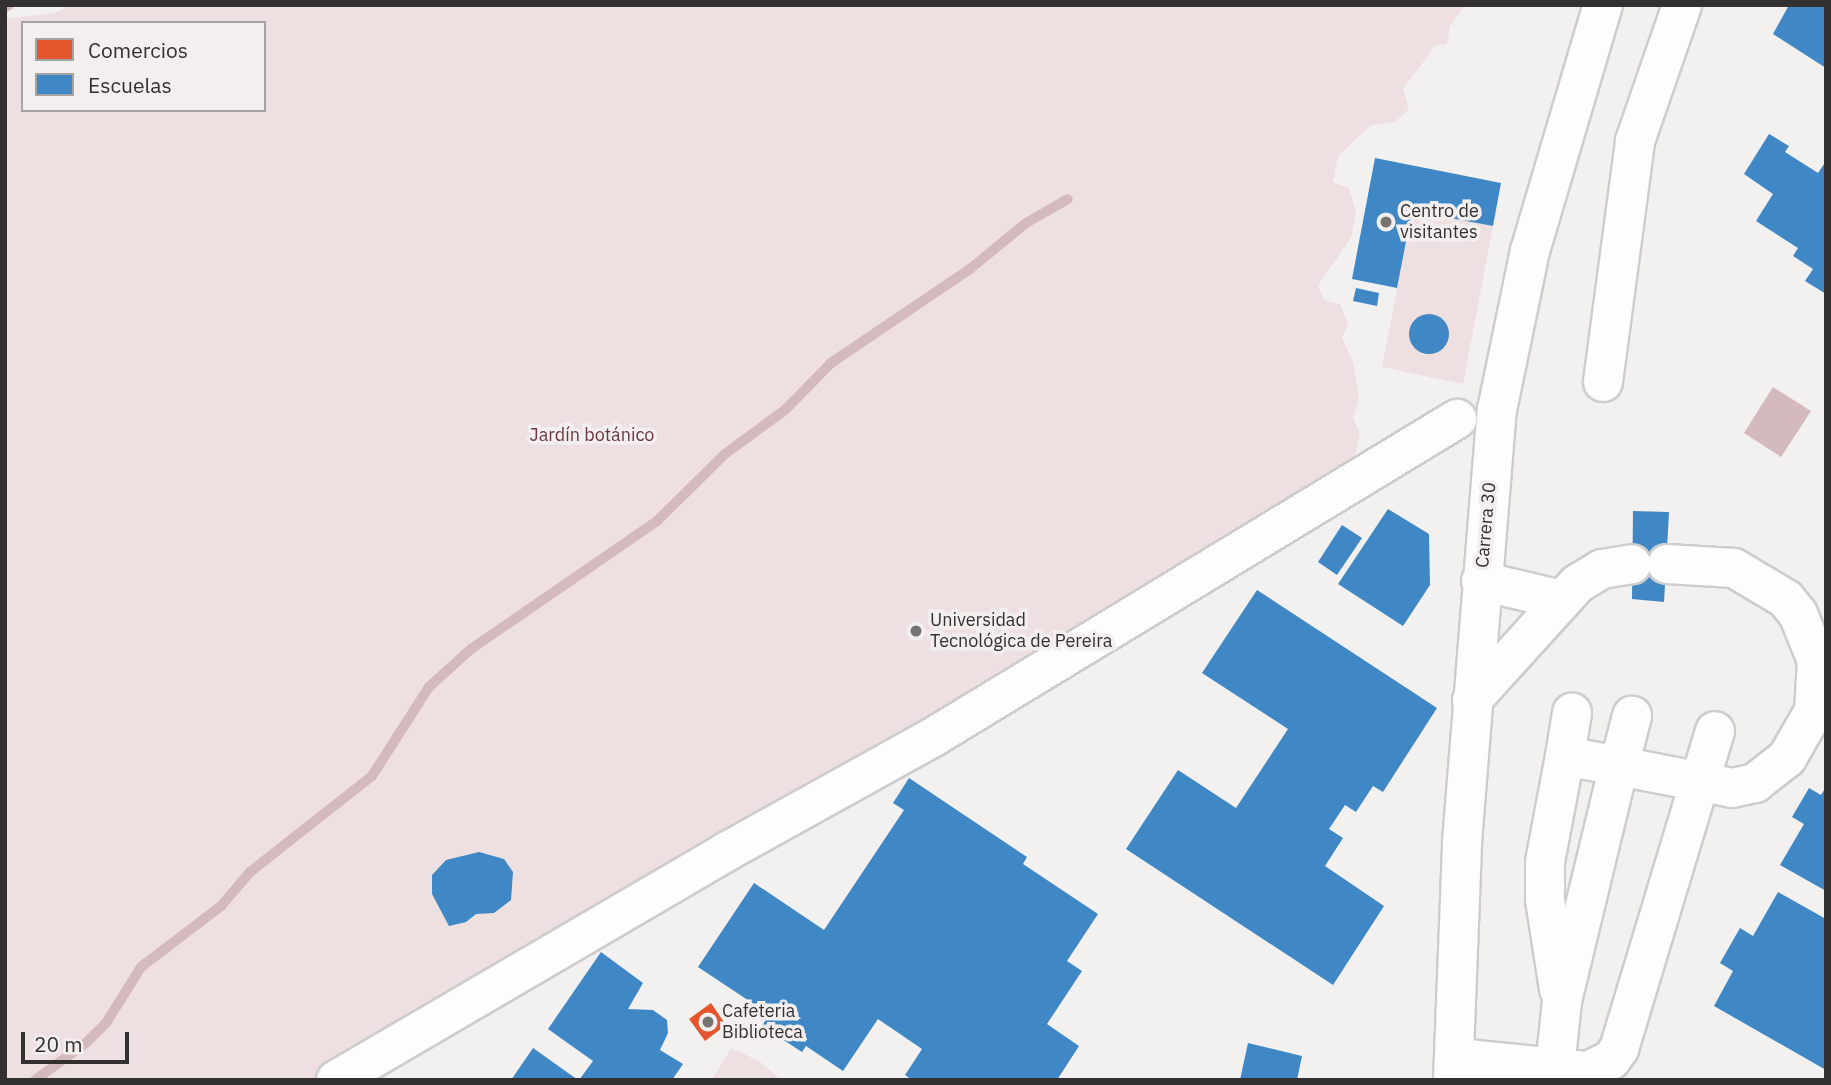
<!DOCTYPE html>
<html>
<head>
<meta charset="utf-8">
<style>
  body { margin:0 }
  #map { position:relative; width:1831px; height:1085px; overflow:hidden; background:#f3f0f0; font-family:"IBM Plex Sans",sans-serif }
  div>[style] { position:absolute }
  [style*='--x'] { left:calc(var(--x)*1px); top:calc(var(--y)*1px); width:calc(var(--w)*1px); rotate:calc(var(--a)*1deg) }
  .green>* { inset:0; background:#eee0e1 }
  .water>* { inset:0; background:#d4b9bd }
  .shops>* { inset:0; background:#e4572e }
  .schools>* { inset:0; background:#3f88c5 }
  .round { border-radius:50% }
  .stream>* { height:10px; margin:-5px; padding:0 5px; transform-origin:5px; border-radius:5px; background:#d4b9bd }
  .roads { filter:drop-shadow(2px 0 #cecccc) drop-shadow(-2px 0 #cecccc) drop-shadow(0 2px #cecccc) drop-shadow(0 -2px #cecccc) }
  .minor>* { height:38px; margin:-19px; padding:0 19px; transform-origin:19px; border-radius:19px; background:#fdfdfd }
  .dots>* { width:19px; height:19px; translate:-50% -50%; box-sizing:border-box; border:4px solid #f4efef; border-radius:50% }
  span { translate:-50% -50%; white-space:nowrap; text-align:center; line-height:1.15; -webkit-text-stroke:7px #f4efef; paint-order:stroke }
  .poi-label { font-size:18px; color:#323030 }
  .left { translate:0 -50%; text-align:left }
  .park-label { font-size:18px; color:#6a3740 }
  .street-label { font-size:18px; color:#323030 }
  .frame { position:absolute; inset:0; border:7px solid #323030; pointer-events:none }
  .legend { position:absolute; left:21px; top:21px; width:245px; height:91px; box-sizing:border-box; background:#f4efef; border:2px solid #a6a3a3; margin:0; padding:9px 12px; list-style:none; font-size:21px; color:#323030 }
  .legend li { display:flex; align-items:center; gap:14px; height:35px }
  .legend b { width:35px; border:2px solid #a6a3a3 }
  .scale { position:absolute; left:21px; top:1032px; width:108px; height:32px; box-sizing:border-box; border:4px solid #323030; border-top:0; padding-left:9px; font-size:21px; line-height:24px; white-space:nowrap; color:#323030; -webkit-text-stroke:5px #f4efef; paint-order:stroke }
</style>
</head>
<body>
<div id="map">
  <div class="green">
    <i style="clip-path:polygon(evenodd,72px 5px,1465px 5px,1450px 26px,1447px 44px,1436px 45px,1403px 89px,1409px 109px,1395px 122px,1371px 125px,1338px 156px,1333px 182px,1349px 188px,1356px 212px,1351px 238px,1318px 285px,1324px 300px,1340px 304px,1348px 324px,1342px 338px,1353px 362px,1359px 398px,1353px 418px,1360px 434px,1355px 456px,1342px 466px,1339px 490px,336px 1080px,5px 1080px,5px 19px,55px 13px,72px 5px,23px 23px,264px 23px,264px 110px,23px 110px,23px 23px)"></i>
    <i style="clip-path:polygon(1412px 211px,1493px 226px,1463px 384px,1382px 367px)"></i>
    <i style="clip-path:polygon(731px 1048px,759px 1061px,781px 1080px,712px 1080px)"></i>
  </div>
  <div class="water">
    <i style="clip-path:polygon(1773px 387px,1811px 411px,1781px 457px,1744px 433px)"></i>
  </div>
  <div class="shops">
    <i style="clip-path:polygon(711px 1003px,726px 1025px,705px 1041px,689px 1019px)"></i>
  </div>
  <div class="schools">
    <i style="clip-path:polygon(1789px 5px,1826px 5px,1826px 68px,1773px 34px)"></i>
    <i style="clip-path:polygon(1769px 134px,1789px 146px,1785px 152px,1818px 173px,1826px 161px,1826px 294px,1805px 281px,1813px 269px,1793px 256px,1798px 248px,1756px 221px,1773px 194px,1744px 174px)"></i>
    <i style="clip-path:polygon(1375px 158px,1501px 183px,1493px 226px,1412px 211px,1397px 288px,1352px 279px)"></i>
    <i style="clip-path:polygon(1356px 288px,1379px 293px,1377px 306px,1353px 301px)"></i>
    <i class="round" style="left:1409px;top:314px;width:40px;height:40px"></i>
    <i style="clip-path:polygon(1388px 509px,1429px 534px,1430px 585px,1403px 626px,1338px 584px)"></i>
    <i style="clip-path:polygon(1633px 511px,1669px 512px,1664px 602px,1632px 599px)"></i>
    <i style="clip-path:polygon(1342px 525px,1362px 538px,1337px 575px,1318px 562px)"></i>
    <i style="clip-path:polygon(1257px 590px,1437px 708px,1383px 792px,1373px 786px,1356px 812px,1345px 805px,1329px 829px,1343px 838px,1325px 866px,1384px 906px,1333px 985px,1126px 849px,1178px 770px,1236px 808px,1288px 729px,1202px 673px)"></i>
    <i style="clip-path:polygon(909px 778px,1027px 857px,1023px 864px,1098px 914px,1067px 961px,1082px 971px,1047px 1024px,1079px 1046px,1057px 1080px,912px 1080px,905px 1075px,922px 1049px,878px 1019px,843px 1071px,806px 1046px,802px 1052px,762px 1026px,769px 1014px,698px 967px,754px 883px,824px 930px,904px 810px,893px 803px)"></i>
    <i style="clip-path:polygon(1826px 787px,1826px 891px,1780px 865px,1804px 824px,1792px 817px,1809px 788px,1821px 795px)"></i>
    <i style="clip-path:polygon(479px 852px,504px 859px,513px 872px,511px 900px,494px 913px,476px 914px,466px 922px,449px 926px,432px 894px,432px 875px,446px 860px)"></i>
    <i style="clip-path:polygon(1778px 892px,1826px 919px,1826px 1070px,1714px 1006px,1733px 971px,1720px 963px,1740px 928px,1753px 936px)"></i>
    <i style="clip-path:polygon(601px 952px,643px 983px,628px 1009px,653px 1010px,667px 1020px,668px 1033px,660px 1050px,683px 1064px,672px 1080px,579px 1080px,593px 1061px,548px 1029px)"></i>
    <i style="clip-path:polygon(1248px 1043px,1302px 1056px,1297px 1080px,1240px 1080px)"></i>
    <i style="clip-path:polygon(533px 1048px,578px 1080px,511px 1080px)"></i>
  </div>
  <div class="stream">
    <i style="--x:5;--y:7;--w:4;--a:-27"></i>
    <i style="--x:35;--y:1080;--w:63;--a:-36"></i>
    <i style="--x:86;--y:1043;--w:28;--a:-45"></i>
    <i style="--x:106;--y:1023;--w:66;--a:-58"></i>
    <i style="--x:141;--y:967;--w:101;--a:-37.3"></i>
    <i style="--x:221;--y:906;--w:45;--a:-49.5"></i>
    <i style="--x:250;--y:872;--w:155;--a:-38.2"></i>
    <i style="--x:372;--y:776;--w:106;--a:-57.4"></i>
    <i style="--x:429;--y:687;--w:57;--a:-42.1"></i>
    <i style="--x:471;--y:649;--w:226;--a:-34.5"></i>
    <i style="--x:657;--y:521;--w:95;--a:-44.6"></i>
    <i style="--x:725;--y:454;--w:76;--a:-36.4"></i>
    <i style="--x:786;--y:409;--w:64;--a:-45.6"></i>
    <i style="--x:831;--y:363;--w:168;--a:-34.1"></i>
    <i style="--x:970;--y:269;--w:72;--a:-39.4"></i>
    <i style="--x:1026;--y:223;--w:48;--a:-29.7"></i>
  </div>
  <div class="roads">
    <div class="minor">
      <i style="--x:1603;--y:382;--w:243;--a:-82.4"></i>
      <i style="--x:1635;--y:141;--w:144;--a:-70.9"></i>
      <i style="--x:1481;--y:581;--w:83;--a:13.2"></i>
      <i style="--x:1472;--y:700;--w:156;--a:-47.8"></i>
      <i style="--x:1577;--y:584;--w:29;--a:-31"></i>
      <i style="--x:1602;--y:569;--w:30;--a:-9"></i>
      <i style="--x:1565;--y:756;--w:44;--a:-80.8"></i>
      <i style="--x:1559;--y:989;--w:90;--a:-98.9"></i>
      <i style="--x:1545;--y:900;--w:38;--a:-90"></i>
      <i style="--x:1545;--y:862;--w:108;--a:-79.3"></i>
      <i style="--x:1565;--y:756;--w:55;--a:10.5"></i>
      <i style="--x:1619;--y:766;--w:52;--a:-75.4"></i>
      <i style="--x:1457;--y:1058;--w:132;--a:5.7"></i>
      <i style="--x:1588;--y:1071;--w:25;--a:-26"></i>
      <i style="--x:1611;--y:1060;--w:14;--a:-54"></i>
      <i style="--x:1619;--y:1049;--w:332;--a:-73.2"></i>
      <i style="--x:1555;--y:1067;--w:66;--a:-83.9"></i>
      <i style="--x:1562;--y:1001;--w:242;--a:-76.4"></i>
      <i style="--x:1619;--y:766;--w:115;--a:11"></i>
      <i style="--x:1732;--y:788;--w:24;--a:-12"></i>
      <i style="--x:1755;--y:783;--w:41;--a:-38"></i>
      <i style="--x:1787;--y:758;--w:54;--a:-60.1"></i>
      <i style="--x:1814;--y:711;--w:50;--a:-86.6"></i>
      <i style="--x:1817;--y:661;--w:51;--a:-112"></i>
      <i style="--x:1798;--y:614;--w:19;--a:-129"></i>
      <i style="--x:1786;--y:599;--w:61;--a:-149.2"></i>
      <i style="--x:1734;--y:568;--w:67;--a:-176.6"></i>
      <i style="--x:336;--y:1080;--w:452;--a:-30.3"></i>
      <i style="--x:726;--y:852;--w:239;--a:-29"></i>
      <i style="--x:935;--y:736;--w:611;--a:-31.27"></i>
      <i style="--x:1453;--y:1080;--w:238;--a:-87.8"></i>
      <i style="--x:1462;--y:842;--w:433;--a:-85.4"></i>
      <i style="--x:1497;--y:410;--w:162;--a:-78.3"></i>
      <i style="--x:1530;--y:251;--w:257;--a:-73.5"></i>
    </div>
  </div>
  <div class="dots">
    <i style="left:1386px;top:222px;background:#767373"></i>
    <i style="left:916px;top:631px;background:#767373"></i>
    <i style="left:708px;top:1022px;background:#767373"></i>
  </div>
  <div class="poi-label">
    <span class="left" style="left:1400px;top:222px">Centro de<br>visitantes</span>
    <span class="left" style="left:930px;top:631px">Universidad<br>Tecnológica de Pereira</span>
    <span class="left" style="left:722px;top:1022px">Cafeteria<br>Biblioteca</span>
  </div>
  <div class="park-label">
    <span style="left:592px;top:435px">Jardín botánico</span>
  </div>
  <div class="street-label">
    <span style="left:1486px;top:525px;rotate:-85deg">Carrera 30</span>
  </div>
  <div class="frame"></div>
  <ul class="legend">
  <li><b style="height:19px;background:#e4572e"></b>Comercios</li>
  <li><b style="height:19px;background:#3f88c5"></b>Escuelas</li>
  </ul>
  <div class="scale">20 m</div>
</div>
</body>
</html>
